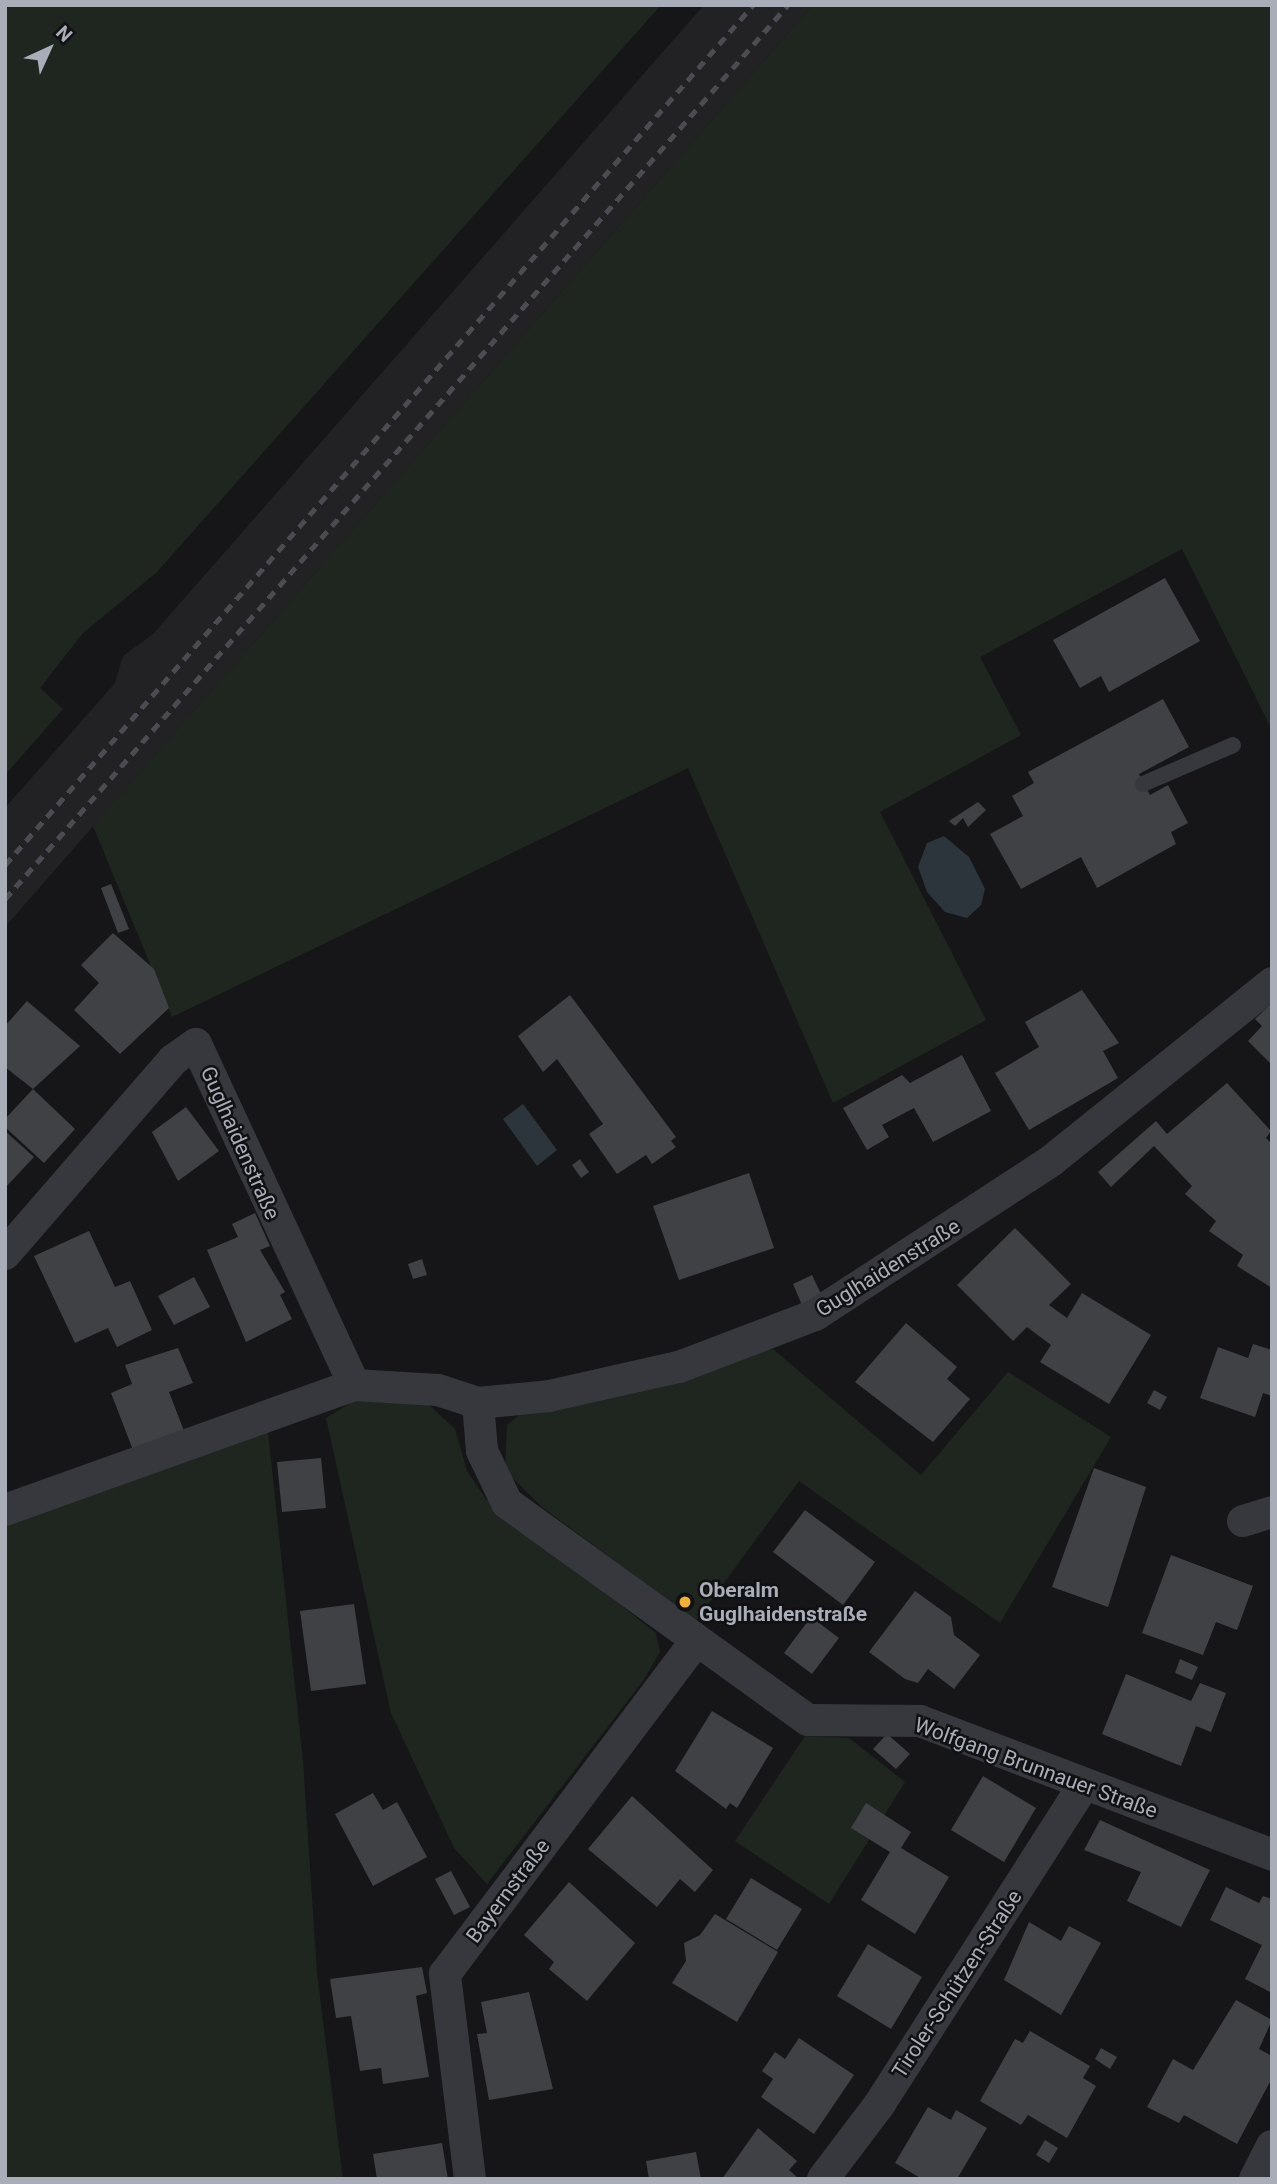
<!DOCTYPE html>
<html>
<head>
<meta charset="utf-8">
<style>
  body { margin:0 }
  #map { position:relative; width:1277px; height:2184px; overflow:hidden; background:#161618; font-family:Roboto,sans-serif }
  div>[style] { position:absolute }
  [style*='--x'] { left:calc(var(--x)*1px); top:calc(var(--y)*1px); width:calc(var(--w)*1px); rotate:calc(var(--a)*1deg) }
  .built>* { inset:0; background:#222225 }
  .green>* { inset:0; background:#1e261f }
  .water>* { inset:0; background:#2c353c }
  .building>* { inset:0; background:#404145 }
  .service>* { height:16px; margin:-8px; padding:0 8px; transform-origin:8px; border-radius:8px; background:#37383d }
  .minor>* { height:32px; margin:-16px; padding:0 16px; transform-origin:16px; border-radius:16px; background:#37383d }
  .rail>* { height:5px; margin-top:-2.5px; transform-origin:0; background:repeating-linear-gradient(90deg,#4a4c52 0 9px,transparent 0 16px) }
  .dots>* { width:19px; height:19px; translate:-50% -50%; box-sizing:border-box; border:4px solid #111113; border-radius:50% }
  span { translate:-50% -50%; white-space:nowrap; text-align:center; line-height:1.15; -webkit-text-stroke:5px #111113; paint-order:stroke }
  .street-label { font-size:21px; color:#a8adb8 }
  .poi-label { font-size:21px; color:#a8adb8; font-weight:700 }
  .left { translate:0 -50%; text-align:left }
  .frame { position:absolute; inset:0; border:7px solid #a8adb8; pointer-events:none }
  .north { position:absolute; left:14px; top:14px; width:70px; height:70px; -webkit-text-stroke:5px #111113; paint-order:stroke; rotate:45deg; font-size:19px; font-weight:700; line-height:28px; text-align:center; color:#a8adb8 }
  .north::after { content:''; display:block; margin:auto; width:24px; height:32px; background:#a8adb8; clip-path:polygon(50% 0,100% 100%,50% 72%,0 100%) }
</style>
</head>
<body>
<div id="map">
  <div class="built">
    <i style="clip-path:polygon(704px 5px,813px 5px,5px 927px,5px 808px,115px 683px,123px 656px,153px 634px)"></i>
  </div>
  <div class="green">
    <i style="clip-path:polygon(5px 5px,661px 5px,156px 573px,83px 633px,40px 688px,63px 709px,5px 775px)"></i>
    <i style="clip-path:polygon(813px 5px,1272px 5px,1272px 730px,1182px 549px,980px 657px,1021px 735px,880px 812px,986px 1020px,833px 1103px,688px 768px,172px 1017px,93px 826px)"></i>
    <i style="clip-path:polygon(773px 1349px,921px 1475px,1008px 1372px,1111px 1437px,1000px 1623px,799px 1481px,696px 1621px,542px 1507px,505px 1470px,507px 1425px,524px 1411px)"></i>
    <i style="clip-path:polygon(362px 1396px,426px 1402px,455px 1429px,467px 1471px,486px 1499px,656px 1633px,660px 1652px,643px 1681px,487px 1884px,454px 1848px,391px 1713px,326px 1418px)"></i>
    <i style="clip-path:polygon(268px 1432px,303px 1761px,317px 1973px,343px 2179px,5px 2179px,5px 1523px)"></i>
    <i style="clip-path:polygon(805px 1736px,849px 1738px,905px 1782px,829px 1904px,735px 1841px)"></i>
  </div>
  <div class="water">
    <i style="clip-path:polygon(944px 836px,969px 857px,985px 889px,981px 905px,967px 918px,945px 912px,927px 892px,918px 867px,927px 843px)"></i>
    <i style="clip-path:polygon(523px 1104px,557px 1150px,537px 1166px,503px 1119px)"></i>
  </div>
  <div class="building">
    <i style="clip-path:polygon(1165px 578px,1200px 641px,1109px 692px,1101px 676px,1080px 688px,1053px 640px)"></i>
    <i style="clip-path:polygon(1163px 699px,1189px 747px,1139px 774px,1150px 795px,1168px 785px,1188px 823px,1171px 832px,1176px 844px,1097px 888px,1081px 857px,1021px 889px,990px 834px,1023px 816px,1012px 796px,1034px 783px,1028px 772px)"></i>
    <i style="clip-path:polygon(978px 802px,986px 810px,968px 827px,963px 818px,955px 826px,949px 821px)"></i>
    <i style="clip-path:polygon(111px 884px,129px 929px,118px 933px,101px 888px)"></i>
    <i style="clip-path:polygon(113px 933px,154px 969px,169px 1008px,120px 1054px,74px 1010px,99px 983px,81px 965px)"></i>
    <i style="clip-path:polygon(1082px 990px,1119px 1043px,1103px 1051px,1118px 1078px,1029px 1130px,995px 1073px,1039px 1047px,1025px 1022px)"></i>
    <i style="clip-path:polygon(570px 995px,676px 1137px,671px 1141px,676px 1147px,652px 1164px,646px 1155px,617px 1174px,589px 1134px,603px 1124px,557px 1059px,543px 1072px,518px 1036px)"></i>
    <i style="clip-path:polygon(27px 1001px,80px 1046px,33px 1089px,5px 1067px,5px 1026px)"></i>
    <i style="clip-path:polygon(1272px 1003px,1272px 1065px,1248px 1041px,1262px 1026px,1255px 1019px)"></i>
    <i style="clip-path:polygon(962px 1055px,991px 1111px,933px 1142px,914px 1108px,882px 1125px,889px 1137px,867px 1150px,843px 1108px,902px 1075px,910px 1083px)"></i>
    <i style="clip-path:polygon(1227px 1083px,1271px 1131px,1266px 1138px,1272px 1144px,1272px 1288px,1237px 1266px,1243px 1255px,1209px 1231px,1216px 1221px,1185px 1194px,1192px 1186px,1154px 1146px,1111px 1187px,1098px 1172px,1156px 1121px,1167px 1134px)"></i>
    <i style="clip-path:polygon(33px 1089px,75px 1129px,44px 1163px,5px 1127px,5px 1119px)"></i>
    <i style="clip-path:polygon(186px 1107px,219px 1151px,178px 1181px,152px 1132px)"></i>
    <i style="clip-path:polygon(5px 1131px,34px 1157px,5px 1188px)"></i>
    <i style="clip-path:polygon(580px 1159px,589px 1172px,581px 1178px,572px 1165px)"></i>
    <i style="clip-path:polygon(749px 1173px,774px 1248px,679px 1280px,653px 1206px)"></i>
    <i style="clip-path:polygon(255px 1213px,270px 1246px,260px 1250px,285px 1292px,280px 1295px,292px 1319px,246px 1342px,207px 1250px,238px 1237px,232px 1224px)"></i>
    <i style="clip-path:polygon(1015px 1228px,1071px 1284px,1049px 1305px,1067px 1318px,1082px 1293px,1151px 1335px,1109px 1404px,1040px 1362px,1051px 1345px,1027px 1327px,1013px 1341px,957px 1285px)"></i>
    <i style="clip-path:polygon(89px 1231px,115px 1287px,130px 1281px,152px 1330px,117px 1347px,108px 1328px,75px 1343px,34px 1256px)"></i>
    <i style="clip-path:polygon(422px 1259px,427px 1275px,413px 1279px,408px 1264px)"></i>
    <i style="clip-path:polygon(812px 1275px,822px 1296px,802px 1305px,793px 1284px)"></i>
    <i style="clip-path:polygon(194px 1277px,210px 1307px,174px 1325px,158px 1296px)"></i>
    <i style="clip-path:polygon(906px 1323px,957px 1367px,947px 1379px,970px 1399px,933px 1442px,855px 1382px)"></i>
    <i style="clip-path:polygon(1253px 1344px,1272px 1350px,1272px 1396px,1263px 1393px,1255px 1417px,1200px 1398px,1218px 1347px,1248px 1358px)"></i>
    <i style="clip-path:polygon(178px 1348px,193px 1383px,169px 1392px,184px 1431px,133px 1450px,111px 1393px,132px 1384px,125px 1365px)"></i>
    <i style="clip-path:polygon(1154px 1390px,1167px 1397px,1160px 1410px,1147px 1403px)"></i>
    <i style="clip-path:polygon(321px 1458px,326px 1508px,282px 1512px,277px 1462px)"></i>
    <i style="clip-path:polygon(1094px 1468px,1146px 1487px,1108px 1607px,1052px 1587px)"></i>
    <i style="clip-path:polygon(805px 1510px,875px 1562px,843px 1605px,773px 1552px)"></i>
    <i style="clip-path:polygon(1171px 1555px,1253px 1586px,1237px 1630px,1216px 1622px,1203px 1655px,1142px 1633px)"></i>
    <i style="clip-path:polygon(915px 1591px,951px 1617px,954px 1635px,980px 1655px,954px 1689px,928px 1669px,918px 1683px,905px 1679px,869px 1652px)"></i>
    <i style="clip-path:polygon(354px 1604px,366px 1684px,311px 1691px,300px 1611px)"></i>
    <i style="clip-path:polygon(811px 1617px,839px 1638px,812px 1674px,784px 1653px)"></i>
    <i style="clip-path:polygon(1180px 1659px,1198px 1667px,1192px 1680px,1175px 1673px)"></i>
    <i style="clip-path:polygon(1126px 1674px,1191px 1701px,1200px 1683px,1226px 1693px,1211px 1732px,1196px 1726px,1181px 1766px,1102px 1734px)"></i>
    <i style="clip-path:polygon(712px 1711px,773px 1748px,737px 1808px,730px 1803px,726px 1809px,675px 1771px)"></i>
    <i style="clip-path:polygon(887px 1734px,910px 1754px,896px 1769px,873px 1749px)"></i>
    <i style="clip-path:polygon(983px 1776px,1036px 1808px,1004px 1862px,951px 1830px)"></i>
    <i style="clip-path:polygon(373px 1793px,383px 1810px,397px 1802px,427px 1857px,373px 1886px,335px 1814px)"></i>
    <i style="clip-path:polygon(632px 1796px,713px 1870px,695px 1892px,680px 1879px,657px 1907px,588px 1849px)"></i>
    <i style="clip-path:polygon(866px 1803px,911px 1832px,901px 1848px,949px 1877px,915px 1934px,861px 1900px,890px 1852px,851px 1828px)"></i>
    <i style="clip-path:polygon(1100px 1820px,1210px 1870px,1181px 1927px,1127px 1901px,1141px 1872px,1084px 1850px)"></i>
    <i style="clip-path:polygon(451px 1871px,470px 1907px,454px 1915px,435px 1879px)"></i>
    <i style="clip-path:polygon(751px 1878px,802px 1909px,777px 1950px,726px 1919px)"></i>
    <i style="clip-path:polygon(569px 1882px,635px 1943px,587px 2001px,549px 1969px,554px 1962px,524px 1935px)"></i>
    <i style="clip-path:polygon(1226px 1887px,1259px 1903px,1263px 1896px,1272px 1899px,1272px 1993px,1245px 1979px,1262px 1945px,1210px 1920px)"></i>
    <i style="clip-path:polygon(715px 1914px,778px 1952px,737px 2022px,672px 1983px,686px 1961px,684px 1943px,700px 1935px)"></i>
    <i style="clip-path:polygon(1029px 1922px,1061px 1941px,1069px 1926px,1101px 1943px,1061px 2015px,1004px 1980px)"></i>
    <i style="clip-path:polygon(868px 1944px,922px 1977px,891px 2029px,837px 1996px)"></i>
    <i style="clip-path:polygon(422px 1967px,427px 1993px,416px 1996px,429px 2077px,383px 2084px,381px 2068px,360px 2071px,351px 2016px,336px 2018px,330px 1979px)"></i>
    <i style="clip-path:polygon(529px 1992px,553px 2089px,489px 2100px,477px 2034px,487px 2033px,481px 2002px)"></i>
    <i style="clip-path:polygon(1236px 2000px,1272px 2020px,1259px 2049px,1272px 2056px,1272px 2078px,1237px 2144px,1184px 2115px,1179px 2123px,1147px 2107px,1173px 2059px,1193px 2070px)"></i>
    <i style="clip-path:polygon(1030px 2031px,1090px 2066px,1083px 2078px,1096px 2086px,1067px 2138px,1028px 2115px,1021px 2125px,980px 2101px,1015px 2039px,1023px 2043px)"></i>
    <i style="clip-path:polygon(799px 2038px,854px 2075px,814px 2134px,761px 2097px,773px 2079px,762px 2071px,775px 2052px,785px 2059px)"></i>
    <i style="clip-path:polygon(1101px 2048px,1117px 2057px,1110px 2069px,1095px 2059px)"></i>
    <i style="clip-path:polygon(928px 2107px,951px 2120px,956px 2110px,987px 2128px,957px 2179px,922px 2179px,895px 2163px)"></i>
    <i style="clip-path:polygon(758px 2128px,797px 2161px,789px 2170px,799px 2179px,722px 2179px)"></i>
    <i style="clip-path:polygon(1045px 2140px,1058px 2148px,1049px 2163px,1036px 2155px)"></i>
    <i style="clip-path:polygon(442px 2143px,448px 2179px,377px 2179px,373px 2154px)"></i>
    <i style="clip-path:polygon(696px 2152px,701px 2179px,649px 2179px,646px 2161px)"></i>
  </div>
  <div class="service">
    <i style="--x:1143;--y:784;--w:98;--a:-23.4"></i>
  </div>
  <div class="minor">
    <i style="--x:5;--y:1254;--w:257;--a:-49.1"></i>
    <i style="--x:173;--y:1060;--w:28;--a:-35"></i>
    <i style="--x:196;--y:1044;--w:376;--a:65.1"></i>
    <i style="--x:478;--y:1403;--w:48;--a:85.2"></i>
    <i style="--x:482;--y:1451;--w:58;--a:64.3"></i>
    <i style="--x:507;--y:1503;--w:371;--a:35.8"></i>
    <i style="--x:808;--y:1720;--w:112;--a:0.5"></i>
    <i style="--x:920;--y:1721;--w:377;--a:20.8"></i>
    <i style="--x:5;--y:1510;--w:371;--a:-19.7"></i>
    <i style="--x:354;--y:1385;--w:84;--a:3.4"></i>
    <i style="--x:438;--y:1390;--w:42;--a:18"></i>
    <i style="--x:478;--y:1403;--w:71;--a:-5.6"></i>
    <i style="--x:549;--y:1396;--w:133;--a:-12.6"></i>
    <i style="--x:679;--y:1367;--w:146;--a:-20.9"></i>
    <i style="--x:815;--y:1315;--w:282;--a:-33.1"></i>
    <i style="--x:1051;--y:1161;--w:284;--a:-38.8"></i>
    <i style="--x:1243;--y:1521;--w:30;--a:-17"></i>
    <i style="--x:470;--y:2179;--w:207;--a:-97"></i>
    <i style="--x:445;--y:1974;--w:413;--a:-53"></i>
    <i style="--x:823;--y:2179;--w:93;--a:-52.9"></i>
    <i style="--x:879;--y:2105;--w:381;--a:-57.4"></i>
    <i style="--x:1255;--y:2179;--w:37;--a:-63"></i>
  </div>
  <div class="rail">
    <i style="--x:5;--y:865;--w:1140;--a:-48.98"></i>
    <i style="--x:5;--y:899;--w:1188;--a:-48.79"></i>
  </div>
  <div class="dots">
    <i style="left:685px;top:1602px;background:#f2b134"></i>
  </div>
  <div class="street-label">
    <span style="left:240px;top:1143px;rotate:66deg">Guglhaidenstraße</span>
    <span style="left:888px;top:1268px;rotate:-32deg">Guglhaidenstraße</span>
    <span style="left:1036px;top:1768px;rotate:20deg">Wolfgang Brunnauer Straße</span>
    <span style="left:508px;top:1891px;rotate:-53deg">Bayernstraße</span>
    <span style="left:957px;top:1984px;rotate:-57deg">Tiroler-Schützen-Straße</span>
  </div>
  <div class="poi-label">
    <span class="left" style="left:699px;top:1602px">Oberalm<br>Guglhaidenstraße</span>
  </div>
  <div class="frame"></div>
  <div class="north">N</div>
</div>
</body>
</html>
